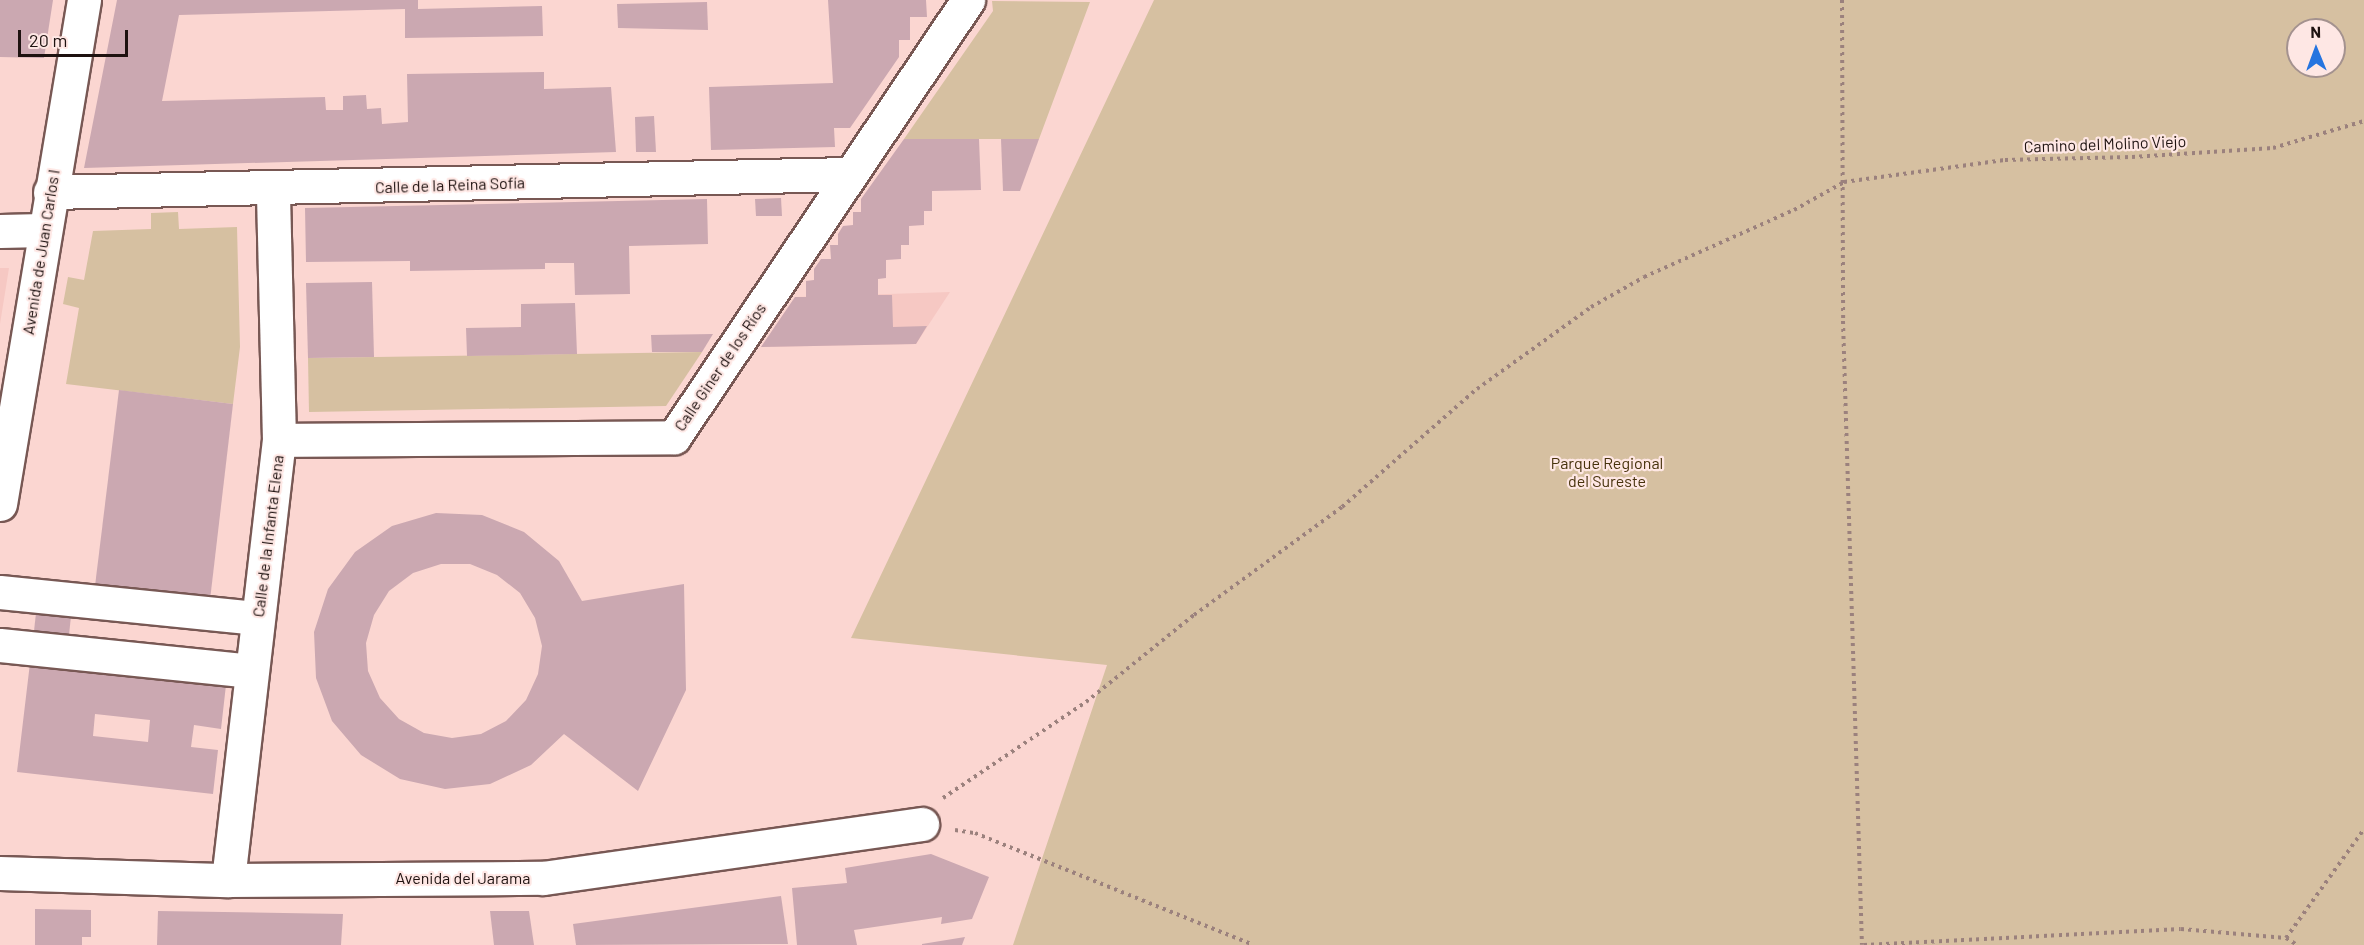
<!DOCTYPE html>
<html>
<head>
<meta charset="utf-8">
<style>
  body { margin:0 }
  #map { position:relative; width:2364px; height:945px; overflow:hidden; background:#fbd6d1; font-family:Barlow,sans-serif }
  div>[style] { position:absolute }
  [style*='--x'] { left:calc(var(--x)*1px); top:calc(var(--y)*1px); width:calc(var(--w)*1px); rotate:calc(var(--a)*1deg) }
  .built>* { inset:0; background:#f6c8c3 }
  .green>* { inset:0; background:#d6c0a1 }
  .building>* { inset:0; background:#cba8b1 }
  .path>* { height:4px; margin-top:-2px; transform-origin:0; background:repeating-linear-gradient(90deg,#9b817d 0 3px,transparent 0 7.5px) }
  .roads { filter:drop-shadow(2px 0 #785854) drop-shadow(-2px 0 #785854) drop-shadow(0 2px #785854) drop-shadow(0 -2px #785854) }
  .street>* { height:33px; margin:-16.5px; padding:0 16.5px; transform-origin:16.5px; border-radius:16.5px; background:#fff }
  span { translate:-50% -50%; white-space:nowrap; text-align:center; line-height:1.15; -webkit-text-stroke:4.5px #fee7e4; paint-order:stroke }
  .street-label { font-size:16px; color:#1e1210 }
  .park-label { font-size:16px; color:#47320c }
  .north { position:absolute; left:2286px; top:18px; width:60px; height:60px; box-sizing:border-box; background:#fee7e4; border:2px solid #a4928f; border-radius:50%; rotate:359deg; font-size:16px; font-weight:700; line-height:24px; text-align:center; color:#1e1210 }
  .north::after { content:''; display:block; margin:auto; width:21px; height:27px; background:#2574df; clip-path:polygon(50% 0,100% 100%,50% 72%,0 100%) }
  .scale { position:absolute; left:18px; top:30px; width:110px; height:27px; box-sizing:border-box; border:3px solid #1e1210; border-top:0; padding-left:8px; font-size:18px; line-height:21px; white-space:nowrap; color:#1e1210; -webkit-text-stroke:4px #fee7e4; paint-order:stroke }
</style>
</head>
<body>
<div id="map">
  <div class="built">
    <i style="clip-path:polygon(0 268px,9px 268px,0 324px)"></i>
    <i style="clip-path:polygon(950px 292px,916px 344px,761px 347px,795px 297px)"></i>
  </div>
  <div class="green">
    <i style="clip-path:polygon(evenodd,1154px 0,2364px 0,2364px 945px,1013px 945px,1107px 665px,851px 638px,1154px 0,2298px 30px,2334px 30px,2334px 66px,2298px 66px,2298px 30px)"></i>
    <i style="clip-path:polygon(992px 1px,1090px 2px,1039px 139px,904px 139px,993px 11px)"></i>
    <i style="clip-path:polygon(178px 212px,179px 229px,237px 227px,240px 347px,233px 404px,66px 384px,79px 308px,63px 304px,68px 277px,84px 280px,93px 231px,151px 229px,151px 213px)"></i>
    <i style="clip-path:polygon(702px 352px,666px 406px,309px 412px,308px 358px)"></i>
  </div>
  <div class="building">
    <i style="clip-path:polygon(0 0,53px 0,44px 58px,0 57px)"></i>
    <i style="clip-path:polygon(117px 0,418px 0,418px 9px,542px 6px,543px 36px,405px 38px,405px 9px,179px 15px,162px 101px,325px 97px,326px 110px,343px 110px,343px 96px,366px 95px,367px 109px,381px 108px,382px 124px,408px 122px,407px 74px,544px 72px,544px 89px,611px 87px,616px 152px,84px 168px)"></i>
    <i style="clip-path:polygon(828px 0,926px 0,927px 17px,910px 17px,910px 40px,899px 40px,899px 57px,850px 128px,834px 128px,835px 147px,711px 150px,709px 87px,833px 83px)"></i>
    <i style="clip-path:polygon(707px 2px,708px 30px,618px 28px,617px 4px)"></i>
    <i style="clip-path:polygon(654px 116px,656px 152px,636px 152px,635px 117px)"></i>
    <i style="clip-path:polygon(904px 139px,979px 139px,981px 190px,932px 191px,932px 211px,924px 211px,924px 225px,909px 226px,909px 245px,901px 245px,901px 259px,886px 260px,886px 278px,878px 279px,878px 295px,892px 295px,893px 327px,927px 326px,916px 344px,761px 347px,795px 297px,806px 297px,806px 281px,814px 280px,814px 269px,821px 259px,831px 259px,830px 245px,838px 245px,838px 234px,843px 226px,853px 225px,853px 212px,861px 212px,861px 199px)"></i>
    <i style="clip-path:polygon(1001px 139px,1039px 139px,1020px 191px,1003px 191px)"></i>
    <i style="clip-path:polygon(781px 198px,782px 216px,756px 216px,755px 199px)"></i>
    <i style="clip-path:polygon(707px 199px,708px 244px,629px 246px,630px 294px,575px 295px,574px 263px,545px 263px,545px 269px,410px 271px,410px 261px,306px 262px,305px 208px)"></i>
    <i style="clip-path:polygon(372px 282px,374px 357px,308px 358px,306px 283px)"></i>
    <i style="clip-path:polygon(575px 303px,577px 354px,467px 356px,466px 328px,521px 327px,521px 304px)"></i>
    <i style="clip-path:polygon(713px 334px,702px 352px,652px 352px,651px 335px)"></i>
    <i style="clip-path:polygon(119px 390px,233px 404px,210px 600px,95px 586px)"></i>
    <i style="clip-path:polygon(evenodd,436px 513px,482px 515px,524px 532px,559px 561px,582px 601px,684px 584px,686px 690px,638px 791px,564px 734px,531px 765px,490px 784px,445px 789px,400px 779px,361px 755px,332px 721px,316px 678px,314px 632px,328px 589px,355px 552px,392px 526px,436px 513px,441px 564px,470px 564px,497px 575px,520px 593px,535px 618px,542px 646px,538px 674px,526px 700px,506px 721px,481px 734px,452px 738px,424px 733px,399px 719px,380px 698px,368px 671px,366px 643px,374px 615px,389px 591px,413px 573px,441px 564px)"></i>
    <i style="clip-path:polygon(36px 613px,71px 616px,69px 635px,34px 631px)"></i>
    <i style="clip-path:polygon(evenodd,30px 663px,226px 685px,221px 729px,194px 725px,191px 747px,218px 750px,213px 794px,17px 772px,30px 663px,95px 714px,150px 720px,148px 742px,93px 736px,95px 714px)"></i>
    <i style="clip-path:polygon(931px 854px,989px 877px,972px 919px,941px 924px,942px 917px,854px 930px,857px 945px,797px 945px,792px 888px,847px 883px,845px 868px)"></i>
    <i style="clip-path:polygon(781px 896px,788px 944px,576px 945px,573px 924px)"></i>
    <i style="clip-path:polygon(35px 909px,91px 910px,91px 937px,82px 937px,82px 945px,35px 945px)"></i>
    <i style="clip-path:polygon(158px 911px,343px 914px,341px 945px,157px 945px)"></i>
    <i style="clip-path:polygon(490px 911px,529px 911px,534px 945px,494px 945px)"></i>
    <i style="clip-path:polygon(965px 937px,962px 945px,922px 945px,922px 944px)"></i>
  </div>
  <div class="path">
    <i style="--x:1842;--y:0;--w:321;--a:89.8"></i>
    <i style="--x:1843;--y:321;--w:624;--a:88.26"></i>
    <i style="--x:943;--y:798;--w:172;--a:-33.9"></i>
    <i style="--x:1086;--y:702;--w:139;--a:-38.9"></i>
    <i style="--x:1194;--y:615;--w:183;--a:-36.1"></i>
    <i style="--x:1342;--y:507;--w:179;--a:-41.2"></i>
    <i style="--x:1477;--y:389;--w:140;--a:-35.7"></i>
    <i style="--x:1591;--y:307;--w:61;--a:-29.5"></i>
    <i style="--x:1644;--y:277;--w:164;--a:-24.1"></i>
    <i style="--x:1794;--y:210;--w:57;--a:-29.2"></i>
    <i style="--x:1844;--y:182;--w:162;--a:-7.8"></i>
    <i style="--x:2005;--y:160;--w:127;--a:-1.4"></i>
    <i style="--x:2132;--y:157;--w:141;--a:-3.7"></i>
    <i style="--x:2273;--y:148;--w:95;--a:-16.5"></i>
    <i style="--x:955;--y:830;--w:20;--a:9"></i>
    <i style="--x:975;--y:833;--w:300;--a:21.9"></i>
    <i style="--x:2286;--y:938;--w:134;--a:-54.4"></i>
    <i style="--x:1864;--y:945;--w:317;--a:-2.9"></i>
    <i style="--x:2181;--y:929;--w:105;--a:4.9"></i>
    <i style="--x:2286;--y:938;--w:13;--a:32"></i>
  </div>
  <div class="roads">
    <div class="street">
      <i style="--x:50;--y:192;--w:800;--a:-1.29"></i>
      <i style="--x:0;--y:231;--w:43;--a:-1.3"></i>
      <i style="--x:279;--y:440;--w:395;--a:-0.4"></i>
      <i style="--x:674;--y:437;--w:527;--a:-56.07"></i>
      <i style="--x:0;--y:504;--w:511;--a:-80.54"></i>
      <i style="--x:0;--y:592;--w:259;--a:5.8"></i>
      <i style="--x:0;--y:645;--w:253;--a:5.9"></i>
      <i style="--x:0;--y:873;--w:228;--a:1.8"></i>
      <i style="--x:228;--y:880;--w:315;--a:-0.4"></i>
      <i style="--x:543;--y:878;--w:383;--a:-8.1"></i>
      <i style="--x:228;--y:880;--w:443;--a:-83.4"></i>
      <i style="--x:279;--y:440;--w:250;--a:-91.4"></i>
    </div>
  </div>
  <div class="street-label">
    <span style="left:2105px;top:144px;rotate:-2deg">Camino del Molino Viejo</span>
    <span style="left:450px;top:185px;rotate:-2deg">Calle de la Reina Sofía</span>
    <span style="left:41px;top:252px;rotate:-81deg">Avenida de Juan Carlos I</span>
    <span style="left:720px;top:367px;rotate:-56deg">Calle Giner de los Ríos</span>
    <span style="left:268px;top:536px;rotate:-83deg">Calle de la Infanta Elena</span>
    <span style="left:463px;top:878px">Avenida del Jarama</span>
  </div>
  <div class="park-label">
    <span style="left:1607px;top:472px">Parque Regional<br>del Sureste</span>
  </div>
  <div class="north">N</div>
  <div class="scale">20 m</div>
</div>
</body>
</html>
